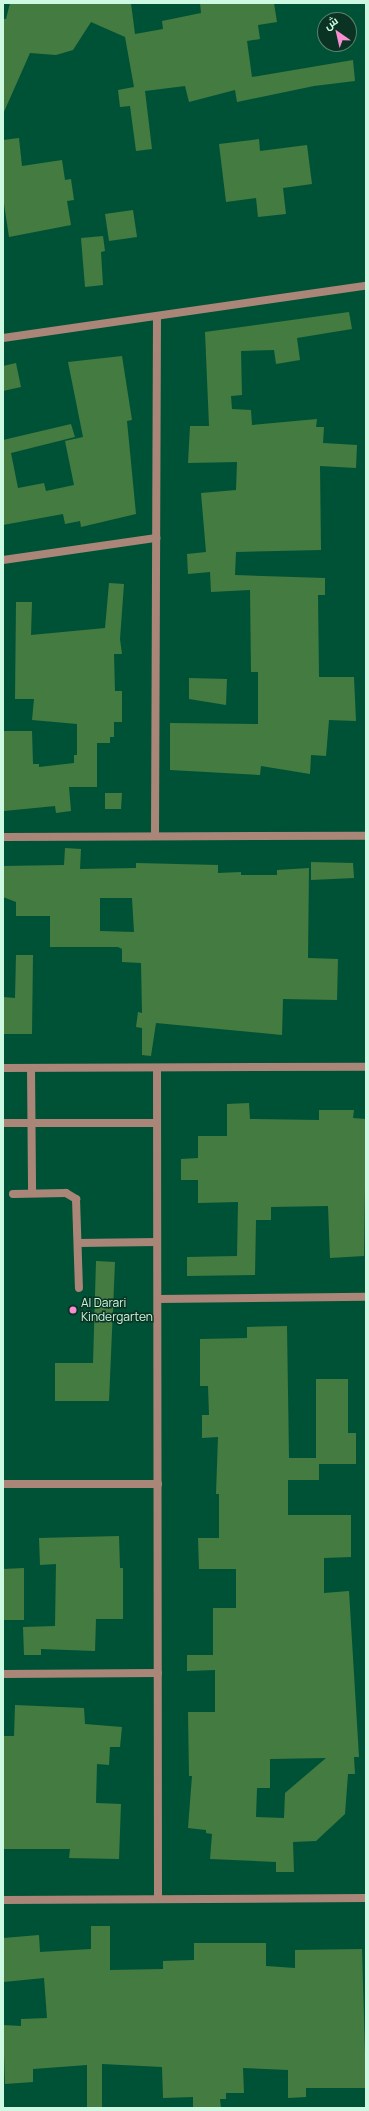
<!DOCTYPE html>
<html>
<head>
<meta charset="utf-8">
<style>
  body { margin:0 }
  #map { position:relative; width:369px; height:2111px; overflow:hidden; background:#005236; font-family:Manrope,Cairo,sans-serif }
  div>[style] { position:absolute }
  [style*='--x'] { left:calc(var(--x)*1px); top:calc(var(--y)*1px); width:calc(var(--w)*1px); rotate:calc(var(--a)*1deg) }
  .building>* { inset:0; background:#447b40 }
  .service>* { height:8px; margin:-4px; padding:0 4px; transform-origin:4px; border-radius:4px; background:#a98678 }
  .minor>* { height:8px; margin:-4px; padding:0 4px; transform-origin:4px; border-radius:4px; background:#a98678 }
  .dots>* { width:11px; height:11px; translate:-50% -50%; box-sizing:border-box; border:2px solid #0b3323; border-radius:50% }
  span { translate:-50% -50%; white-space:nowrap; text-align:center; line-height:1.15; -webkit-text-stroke:3px #0b3323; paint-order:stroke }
  .poi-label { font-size:12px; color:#cdf8e1 }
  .left { translate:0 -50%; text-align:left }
  .frame { position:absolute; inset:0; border:4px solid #cdf8e1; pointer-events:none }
  .north { position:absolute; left:317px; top:12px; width:40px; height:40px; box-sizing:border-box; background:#0b3323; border:1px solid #59826f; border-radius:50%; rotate:326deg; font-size:11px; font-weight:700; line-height:16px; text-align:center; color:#cdf8e1 }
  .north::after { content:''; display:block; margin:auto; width:14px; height:18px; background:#f690d0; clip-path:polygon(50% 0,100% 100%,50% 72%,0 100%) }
</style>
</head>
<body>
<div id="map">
  <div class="building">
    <i style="clip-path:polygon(10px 3px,131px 3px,135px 34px,163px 29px,162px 21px,201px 13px,200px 3px,274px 3px,277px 22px,258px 25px,260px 39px,247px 41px,252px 77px,353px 60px,355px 81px,314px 86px,237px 102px,235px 90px,189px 102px,185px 86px,145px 91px,152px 149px,136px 151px,130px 106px,120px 107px,118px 90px,134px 87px,125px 37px,91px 22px,73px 50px,56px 55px,30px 53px,3px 114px,3px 19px,6px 19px)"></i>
    <i style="clip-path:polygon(19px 138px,22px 166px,62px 160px,65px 180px,71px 179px,74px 200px,67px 201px,71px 225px,9px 237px,3px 197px,3px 140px)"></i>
    <i style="clip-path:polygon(259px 139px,260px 151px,307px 145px,312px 184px,283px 188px,286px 214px,258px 217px,256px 198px,226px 202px,219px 144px)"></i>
    <i style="clip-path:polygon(133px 210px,137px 237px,109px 241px,105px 214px)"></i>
    <i style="clip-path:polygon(103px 236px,105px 251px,101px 252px,103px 285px,85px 287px,81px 238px)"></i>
    <i style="clip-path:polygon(349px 312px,352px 329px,297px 338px,300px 360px,276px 364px,274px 350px,241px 351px,242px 395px,231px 396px,232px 409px,251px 410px,252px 425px,317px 419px,316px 427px,324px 427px,323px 443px,357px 445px,356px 468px,320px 466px,321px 550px,236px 552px,235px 575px,325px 578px,325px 595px,318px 595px,319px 677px,354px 677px,356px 721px,329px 720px,326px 756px,311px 755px,310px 774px,261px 766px,260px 775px,170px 770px,170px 723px,258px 724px,258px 672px,251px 672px,250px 590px,211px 592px,210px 572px,188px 574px,187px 554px,206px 552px,201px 493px,236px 490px,237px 462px,188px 463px,190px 426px,209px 426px,205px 332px)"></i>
    <i style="clip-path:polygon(122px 356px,132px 420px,127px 421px,136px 514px,81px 527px,80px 521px,65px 524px,63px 514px,3px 525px,3px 440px,71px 424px,75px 437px,11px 453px,18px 488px,44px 483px,46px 491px,74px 485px,65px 441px,83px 437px,68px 362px)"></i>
    <i style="clip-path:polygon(16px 363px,21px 387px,3px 391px,3px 366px)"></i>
    <i style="clip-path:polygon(109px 583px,124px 584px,120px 639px,122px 654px,114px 654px,115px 691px,122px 691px,122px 722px,114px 722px,114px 737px,110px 737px,110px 743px,97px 743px,97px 787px,69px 787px,71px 811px,56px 813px,55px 806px,4px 811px,3px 731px,32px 731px,33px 764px,39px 764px,39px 767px,74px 763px,74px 755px,77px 755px,77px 724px,32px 720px,34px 699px,15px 699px,16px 602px,32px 602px,31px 635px,105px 628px)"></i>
    <i style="clip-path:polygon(189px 678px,227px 679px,226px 705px,189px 699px)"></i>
    <i style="clip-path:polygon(105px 793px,122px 793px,121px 809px,105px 809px)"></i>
    <i style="clip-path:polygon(evenodd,65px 848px,81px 849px,80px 869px,136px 868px,136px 863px,218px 865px,218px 873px,241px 872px,241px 875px,277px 875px,277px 870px,309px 868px,308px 958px,338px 959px,337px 1000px,283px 999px,282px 1035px,156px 1023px,151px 1056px,142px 1055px,142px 1028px,136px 1027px,138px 1012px,142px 1013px,141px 963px,122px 962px,122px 949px,118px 947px,50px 947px,50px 916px,16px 916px,16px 902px,3px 897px,3px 866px,64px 865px,65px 848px,100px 898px,132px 898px,134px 932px,100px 931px,100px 898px)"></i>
    <i style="clip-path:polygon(311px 862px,353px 863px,354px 878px,311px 880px)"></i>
    <i style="clip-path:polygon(16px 955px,33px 955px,32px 1034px,3px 1034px,3px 997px,15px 998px)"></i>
    <i style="clip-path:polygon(249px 1103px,250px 1119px,319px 1120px,319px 1110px,354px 1110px,353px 1118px,366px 1119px,364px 1256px,330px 1258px,328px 1206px,271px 1207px,271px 1220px,256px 1220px,255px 1275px,187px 1276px,187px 1257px,237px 1256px,238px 1202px,198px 1203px,198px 1180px,181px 1180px,181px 1159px,198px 1158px,198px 1136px,227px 1136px,227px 1104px)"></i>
    <i style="clip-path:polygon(96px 1261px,115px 1262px,109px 1401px,55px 1401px,55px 1363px,93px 1363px)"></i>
    <i style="clip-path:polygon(evenodd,287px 1326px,289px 1458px,316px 1458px,316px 1379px,348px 1379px,348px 1433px,356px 1433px,356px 1464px,319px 1464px,319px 1480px,288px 1480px,288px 1515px,351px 1515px,351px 1557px,324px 1558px,324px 1593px,349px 1591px,359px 1757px,354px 1757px,355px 1774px,348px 1774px,345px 1814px,316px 1841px,293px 1842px,294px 1872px,276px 1872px,276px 1862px,210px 1859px,212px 1834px,206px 1833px,206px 1830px,188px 1828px,192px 1776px,189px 1776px,188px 1712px,215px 1712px,215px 1670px,187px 1671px,187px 1655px,213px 1655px,213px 1608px,236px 1608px,236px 1569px,199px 1569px,198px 1538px,219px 1538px,219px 1494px,216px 1494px,218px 1437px,202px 1438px,202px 1415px,209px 1415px,208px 1386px,200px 1386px,200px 1339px,247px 1338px,247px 1327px,287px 1326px,326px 1758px,285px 1793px,284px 1818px,256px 1817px,257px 1788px,270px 1788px,270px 1759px,326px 1758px)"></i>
    <i style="clip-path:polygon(119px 1536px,120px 1568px,123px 1568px,123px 1619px,96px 1619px,95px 1651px,41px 1649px,41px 1655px,24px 1655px,23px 1627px,55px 1626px,56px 1564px,40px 1565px,39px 1538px)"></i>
    <i style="clip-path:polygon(24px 1568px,24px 1620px,3px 1620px,3px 1569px)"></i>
    <i style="clip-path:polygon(15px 1705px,84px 1708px,85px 1724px,122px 1727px,120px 1747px,110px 1747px,109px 1765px,97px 1764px,96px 1803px,121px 1804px,119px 1859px,69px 1858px,70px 1849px,3px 1849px,3px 1736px,14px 1736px)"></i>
    <i style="clip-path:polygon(91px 1926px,110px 1926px,110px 1970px,163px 1969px,163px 1961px,194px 1960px,194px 1943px,266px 1943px,266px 1966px,295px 1968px,295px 1950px,362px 1949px,366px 2088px,306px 2088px,306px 2097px,288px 2098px,288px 2070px,243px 2068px,244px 2093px,226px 2093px,226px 2099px,220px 2099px,221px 2108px,193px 2108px,193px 2097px,163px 2098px,162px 2067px,102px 2064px,102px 2108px,87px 2108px,87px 2065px,33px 2069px,33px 2082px,5px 2084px,3px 2025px,21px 2026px,21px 2019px,47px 2018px,44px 1978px,3px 1982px,3px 1938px,39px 1935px,40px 1952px,91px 1949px)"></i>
  </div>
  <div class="service">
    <i style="--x:31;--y:1068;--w:125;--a:89.5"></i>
    <i style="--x:3;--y:1123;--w:154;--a:0"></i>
    <i style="--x:13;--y:1194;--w:53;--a:-1.1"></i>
    <i style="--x:66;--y:1193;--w:12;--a:31"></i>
    <i style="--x:76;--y:1199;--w:89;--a:88.1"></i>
    <i style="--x:78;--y:1243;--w:79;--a:-0.7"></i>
    <i style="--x:3;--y:1484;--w:155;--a:0"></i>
  </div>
  <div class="minor">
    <i style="--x:3;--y:338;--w:367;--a:-8.2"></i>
    <i style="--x:3;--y:560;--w:155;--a:-8.2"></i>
    <i style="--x:155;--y:836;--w:518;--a:-89.78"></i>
    <i style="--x:3;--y:837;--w:363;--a:-0.2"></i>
    <i style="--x:3;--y:1068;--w:363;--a:-0.2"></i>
    <i style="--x:157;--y:1068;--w:831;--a:89.93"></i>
    <i style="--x:158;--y:1299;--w:208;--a:-0.6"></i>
    <i style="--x:3;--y:1674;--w:155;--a:-0.4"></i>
    <i style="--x:3;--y:1900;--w:363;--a:-0.3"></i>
  </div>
  <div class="dots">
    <i style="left:73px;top:1310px;background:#f690d0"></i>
  </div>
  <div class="poi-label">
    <span class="left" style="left:81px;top:1310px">Al Darari<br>Kindergarten</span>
  </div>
  <div class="frame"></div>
  <div class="north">ش</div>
</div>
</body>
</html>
